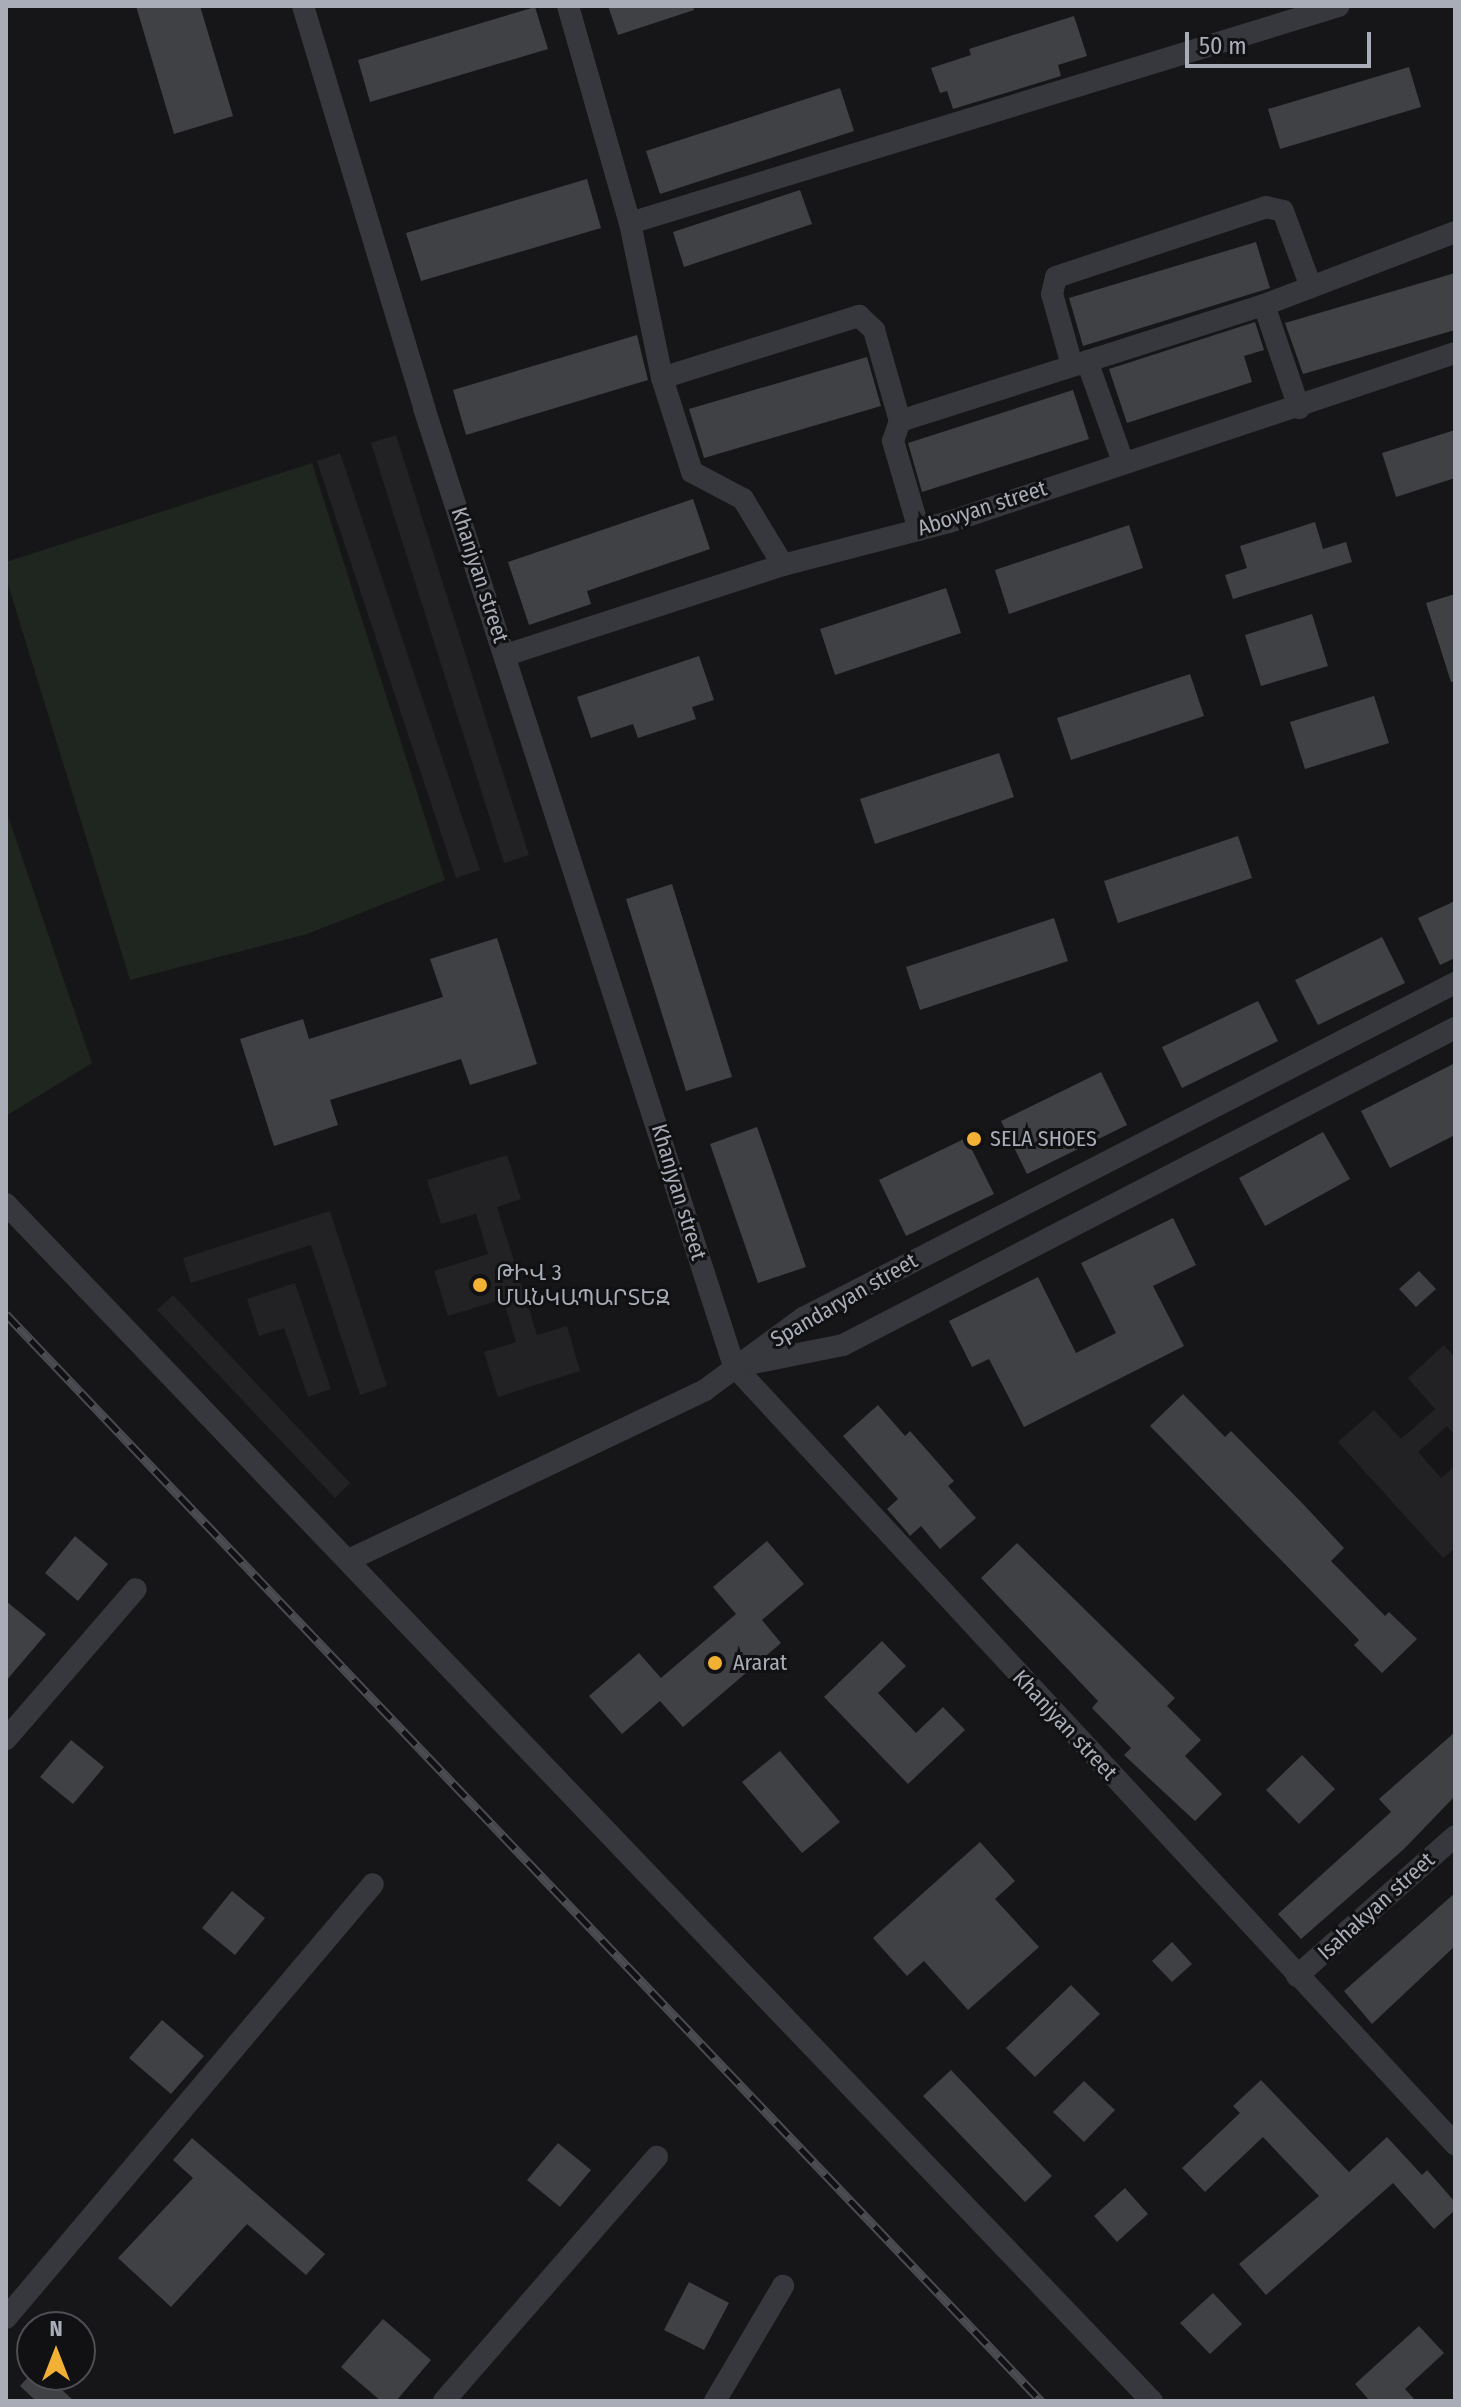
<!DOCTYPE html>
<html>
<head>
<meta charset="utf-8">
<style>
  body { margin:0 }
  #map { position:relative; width:1461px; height:2407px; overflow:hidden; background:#161618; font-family:"Fira Sans Condensed","Noto Sans Armenian",sans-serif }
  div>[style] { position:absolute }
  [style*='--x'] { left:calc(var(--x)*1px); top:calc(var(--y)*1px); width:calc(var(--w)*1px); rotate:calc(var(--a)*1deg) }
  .built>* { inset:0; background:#222225 }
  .green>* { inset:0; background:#1e261f }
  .building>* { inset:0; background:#404145 }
  .street>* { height:22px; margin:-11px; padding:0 11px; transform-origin:11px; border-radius:11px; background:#37383d }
  .rail>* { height:9px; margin-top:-4.5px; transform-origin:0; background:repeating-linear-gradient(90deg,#111113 0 18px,#4a4c52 0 36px); box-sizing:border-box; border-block:2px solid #4a4c52 }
  .dots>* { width:22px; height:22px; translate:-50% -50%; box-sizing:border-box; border:4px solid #111113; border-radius:50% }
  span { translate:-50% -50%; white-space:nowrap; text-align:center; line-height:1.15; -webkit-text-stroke:6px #111113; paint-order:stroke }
  .street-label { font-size:22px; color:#a8adb8 }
  .poi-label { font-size:22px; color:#a8adb8 }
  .left { translate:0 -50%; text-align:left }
  .frame { position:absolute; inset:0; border:8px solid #a8adb8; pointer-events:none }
  .north { position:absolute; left:16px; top:2311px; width:80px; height:80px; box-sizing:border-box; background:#111113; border:2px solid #4d4f55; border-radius:50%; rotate:0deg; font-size:22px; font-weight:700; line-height:32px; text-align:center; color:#a8adb8 }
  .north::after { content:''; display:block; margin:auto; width:28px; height:36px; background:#f2b134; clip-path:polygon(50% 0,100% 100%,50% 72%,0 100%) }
  .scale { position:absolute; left:1185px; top:32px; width:186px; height:36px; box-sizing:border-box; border:4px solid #a8adb8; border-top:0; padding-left:10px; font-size:24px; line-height:28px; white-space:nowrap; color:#a8adb8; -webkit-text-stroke:6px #111113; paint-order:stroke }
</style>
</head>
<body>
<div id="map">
  <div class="built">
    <i style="clip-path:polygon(396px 435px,529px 855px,504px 863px,371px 443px)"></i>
    <i style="clip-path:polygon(340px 453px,480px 870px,456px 878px,317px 461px)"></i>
    <i style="clip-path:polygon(507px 1155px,521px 1199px,497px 1207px,537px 1335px,567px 1326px,580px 1371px,498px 1397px,484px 1352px,516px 1342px,503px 1299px,448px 1316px,434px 1271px,488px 1254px,476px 1214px,441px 1224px,427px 1180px)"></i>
    <i style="clip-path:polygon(330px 1211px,387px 1386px,360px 1395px,311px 1245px,191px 1283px,183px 1258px)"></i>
    <i style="clip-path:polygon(295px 1283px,331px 1389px,308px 1397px,284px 1328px,259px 1336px,247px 1299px)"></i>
    <i style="clip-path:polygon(173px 1295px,350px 1483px,335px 1498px,157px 1310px)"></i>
    <i style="clip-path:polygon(1444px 1345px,1455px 1357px,1455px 1435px,1447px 1426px,1418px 1452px,1441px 1478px,1455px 1466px,1455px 1548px,1443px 1558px,1338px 1442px,1374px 1410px,1401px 1439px,1435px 1409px,1408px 1378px)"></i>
  </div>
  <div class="green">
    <i style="clip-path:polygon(312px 463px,445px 880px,307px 934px,130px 980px,6px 578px,6px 562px)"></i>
    <i style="clip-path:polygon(6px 810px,92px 1063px,6px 1116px)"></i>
  </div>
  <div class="building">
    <i style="clip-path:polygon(136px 6px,200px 6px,233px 116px,174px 134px)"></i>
    <i style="clip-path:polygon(608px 6px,693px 6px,694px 10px,618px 35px)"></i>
    <i style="clip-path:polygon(535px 7px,548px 49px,370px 102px,358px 60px)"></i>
    <i style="clip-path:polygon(1074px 16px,1087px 56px,1058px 65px,1061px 76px,953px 109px,947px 91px,940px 93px,931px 68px,971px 55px,969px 49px)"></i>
    <i style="clip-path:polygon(1409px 67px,1421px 107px,1280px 149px,1268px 109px)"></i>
    <i style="clip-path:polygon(840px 88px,854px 131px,660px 194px,646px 151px)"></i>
    <i style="clip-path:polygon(587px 179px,601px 228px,421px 281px,406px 233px)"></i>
    <i style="clip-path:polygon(800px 190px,812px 224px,684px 267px,673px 232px)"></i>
    <i style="clip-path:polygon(1256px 242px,1270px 288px,1083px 346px,1069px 298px)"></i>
    <i style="clip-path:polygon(1455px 273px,1455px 330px,1303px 374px,1285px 323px)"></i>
    <i style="clip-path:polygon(1255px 322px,1264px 350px,1244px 356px,1252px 382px,1127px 423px,1109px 369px)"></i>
    <i style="clip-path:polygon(637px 335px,648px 380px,466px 435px,453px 390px)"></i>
    <i style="clip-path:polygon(867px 357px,881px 406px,704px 458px,689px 409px)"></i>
    <i style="clip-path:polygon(1073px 390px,1089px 439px,922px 492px,908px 443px)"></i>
    <i style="clip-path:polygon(1455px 430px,1455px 478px,1396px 497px,1382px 453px)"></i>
    <i style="clip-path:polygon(693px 499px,710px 549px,587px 591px,591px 604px,529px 625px,508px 562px)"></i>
    <i style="clip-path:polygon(1315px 522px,1323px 549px,1346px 542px,1352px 562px,1233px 599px,1225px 575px,1247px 568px,1240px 546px)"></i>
    <i style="clip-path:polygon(1129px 525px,1143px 568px,1009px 614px,995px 570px)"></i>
    <i style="clip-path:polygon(946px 588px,961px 633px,835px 675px,820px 629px)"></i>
    <i style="clip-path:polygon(1455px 594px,1455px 681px,1451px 682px,1426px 603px)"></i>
    <i style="clip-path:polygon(1312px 614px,1328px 666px,1261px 686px,1245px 635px)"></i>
    <i style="clip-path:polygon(699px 656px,714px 700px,692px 707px,696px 719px,638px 738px,633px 724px,591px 738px,577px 697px)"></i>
    <i style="clip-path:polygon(1190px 674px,1204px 716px,1071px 760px,1057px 718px)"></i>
    <i style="clip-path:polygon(1374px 696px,1389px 743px,1305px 769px,1290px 722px)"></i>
    <i style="clip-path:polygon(999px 753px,1014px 797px,875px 844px,860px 799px)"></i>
    <i style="clip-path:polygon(1238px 836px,1252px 878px,1118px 923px,1104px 881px)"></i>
    <i style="clip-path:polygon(672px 884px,732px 1077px,686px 1091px,626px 899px)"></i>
    <i style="clip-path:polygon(1455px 901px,1455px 958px,1440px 965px,1418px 918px)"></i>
    <i style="clip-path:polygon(1054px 918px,1068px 961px,920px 1010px,906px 967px)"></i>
    <i style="clip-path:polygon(1382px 937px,1405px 983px,1318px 1025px,1295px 980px)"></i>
    <i style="clip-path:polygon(497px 938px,537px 1064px,470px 1085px,461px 1059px,330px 1100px,338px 1125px,274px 1146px,240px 1039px,303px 1019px,309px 1039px,443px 997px,430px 959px)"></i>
    <i style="clip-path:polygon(1258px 1001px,1278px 1041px,1182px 1088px,1162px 1047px)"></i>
    <i style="clip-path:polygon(1455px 1063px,1455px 1135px,1390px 1168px,1361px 1111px)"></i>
    <i style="clip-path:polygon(1101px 1072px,1127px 1125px,1027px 1174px,1001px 1121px)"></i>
    <i style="clip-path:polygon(757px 1127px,806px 1267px,758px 1283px,710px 1144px)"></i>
    <i style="clip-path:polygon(1323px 1132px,1350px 1179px,1265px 1226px,1239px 1178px)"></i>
    <i style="clip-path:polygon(966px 1138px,994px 1194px,906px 1236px,879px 1180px)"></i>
    <i style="clip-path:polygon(1173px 1218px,1196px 1265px,1153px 1286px,1184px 1346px,1024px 1427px,989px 1359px,972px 1367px,949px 1321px,1038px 1277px,1076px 1353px,1116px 1333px,1081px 1263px)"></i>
    <i style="clip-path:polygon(1419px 1271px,1436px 1289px,1416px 1307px,1399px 1289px)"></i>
    <i style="clip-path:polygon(1183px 1394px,1225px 1437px,1231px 1431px,1304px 1505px,1344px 1548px,1331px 1561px,1385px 1616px,1389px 1612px,1417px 1639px,1382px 1673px,1354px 1645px,1359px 1640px,1150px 1426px)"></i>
    <i style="clip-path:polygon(878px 1405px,905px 1436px,910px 1431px,954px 1481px,948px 1486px,976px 1518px,940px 1549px,921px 1526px,910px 1536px,907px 1532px,887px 1509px,898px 1499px,843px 1436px)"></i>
    <i style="clip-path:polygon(75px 1536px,108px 1564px,78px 1601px,45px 1573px)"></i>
    <i style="clip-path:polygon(767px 1541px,804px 1584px,762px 1620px,781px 1643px,683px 1727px,660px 1701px,622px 1734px,589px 1696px,639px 1653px,661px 1678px,736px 1614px,713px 1587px)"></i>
    <i style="clip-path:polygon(1017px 1543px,1175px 1698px,1167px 1706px,1201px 1740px,1185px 1756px,1222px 1794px,1195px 1821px,1124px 1755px,1131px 1748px,1092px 1708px,1098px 1701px,981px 1578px)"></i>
    <i style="clip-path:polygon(6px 1601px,46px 1634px,6px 1681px)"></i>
    <i style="clip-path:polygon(882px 1641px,906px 1666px,878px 1693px,916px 1733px,943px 1707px,965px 1730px,908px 1784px,824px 1697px)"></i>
    <i style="clip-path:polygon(1455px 1732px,1455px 1796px,1404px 1849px,1301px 1939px,1278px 1914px,1391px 1812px,1379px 1799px)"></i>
    <i style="clip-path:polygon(71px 1740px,104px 1767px,73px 1804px,40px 1777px)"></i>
    <i style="clip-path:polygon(780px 1751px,840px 1822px,802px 1853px,742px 1782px)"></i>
    <i style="clip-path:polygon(1302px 1755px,1335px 1789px,1299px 1824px,1266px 1790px)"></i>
    <i style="clip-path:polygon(980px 1842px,1015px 1881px,995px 1899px,1039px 1947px,968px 2010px,924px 1961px,907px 1976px,873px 1938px)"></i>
    <i style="clip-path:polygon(232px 1891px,265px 1918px,235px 1955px,202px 1928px)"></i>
    <i style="clip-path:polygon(1455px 1893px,1455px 1946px,1372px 2024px,1344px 1991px)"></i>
    <i style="clip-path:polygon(1172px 1942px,1192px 1964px,1172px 1982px,1152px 1961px)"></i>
    <i style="clip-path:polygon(1071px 1985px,1100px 2014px,1035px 2077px,1006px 2048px)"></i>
    <i style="clip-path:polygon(162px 2020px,204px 2056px,171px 2094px,129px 2058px)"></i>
    <i style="clip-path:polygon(951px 2070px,1052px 2176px,1025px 2202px,923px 2096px)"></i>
    <i style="clip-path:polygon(1261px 2080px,1349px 2172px,1387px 2137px,1422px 2175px,1427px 2170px,1455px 2202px,1455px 2210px,1434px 2229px,1393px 2183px,1266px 2295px,1239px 2264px,1319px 2196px,1263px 2137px,1205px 2192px,1182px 2168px,1240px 2113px,1233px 2106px)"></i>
    <i style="clip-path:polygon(1084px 2081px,1115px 2110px,1084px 2142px,1053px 2112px)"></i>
    <i style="clip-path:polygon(192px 2138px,325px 2254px,306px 2275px,247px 2224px,171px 2307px,118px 2258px,193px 2178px,173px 2160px)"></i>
    <i style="clip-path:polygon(558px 2143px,591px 2170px,560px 2207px,527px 2180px)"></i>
    <i style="clip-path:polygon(1125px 2188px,1148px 2214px,1117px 2242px,1094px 2216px)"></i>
    <i style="clip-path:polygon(689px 2282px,729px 2303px,704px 2350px,664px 2330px)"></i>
    <i style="clip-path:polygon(1213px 2293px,1242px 2324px,1210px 2354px,1180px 2323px)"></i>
    <i style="clip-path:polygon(383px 2319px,431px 2360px,396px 2401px,381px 2401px,341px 2367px)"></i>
    <i style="clip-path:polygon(1419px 2326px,1444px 2353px,1405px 2389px,1416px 2401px,1370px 2401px,1355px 2384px)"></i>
    <i style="clip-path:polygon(30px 2375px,46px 2375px,74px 2401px,36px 2401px,20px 2386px)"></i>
  </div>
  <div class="street">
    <i style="--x:303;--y:6;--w:420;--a:73.2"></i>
    <i style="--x:424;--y:408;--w:1007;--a:72.07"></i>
    <i style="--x:734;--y:1366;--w:1061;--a:47.18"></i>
    <i style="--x:568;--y:6;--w:226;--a:74.1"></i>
    <i style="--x:630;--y:223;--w:158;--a:78.3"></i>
    <i style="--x:662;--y:378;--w:99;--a:72.3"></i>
    <i style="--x:692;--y:472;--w:58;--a:27.9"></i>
    <i style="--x:743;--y:499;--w:77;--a:58.8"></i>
    <i style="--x:630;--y:223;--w:741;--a:-17.02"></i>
    <i style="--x:1264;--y:305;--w:109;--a:71.2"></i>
    <i style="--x:1087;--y:361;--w:107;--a:70.4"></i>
    <i style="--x:1072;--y:365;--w:74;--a:-105.7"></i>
    <i style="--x:1052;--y:294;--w:17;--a:-77"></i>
    <i style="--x:1056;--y:277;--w:221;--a:-18.4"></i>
    <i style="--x:1266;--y:207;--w:17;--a:13"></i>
    <i style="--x:1283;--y:211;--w:81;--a:69.8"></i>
    <i style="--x:662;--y:378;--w:207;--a:-17.5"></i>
    <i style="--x:859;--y:316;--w:21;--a:43"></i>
    <i style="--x:874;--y:330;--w:95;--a:74.1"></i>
    <i style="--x:919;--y:530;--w:93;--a:-106.3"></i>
    <i style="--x:893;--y:441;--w:21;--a:-71"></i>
    <i style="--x:900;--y:421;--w:382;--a:-17.7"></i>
    <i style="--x:1264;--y:305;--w:204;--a:-20.9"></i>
    <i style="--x:506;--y:655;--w:291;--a:-18"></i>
    <i style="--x:783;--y:565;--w:171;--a:-14.5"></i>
    <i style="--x:949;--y:522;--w:533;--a:-18.47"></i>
    <i style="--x:6;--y:1204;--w:1657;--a:46.25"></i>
    <i style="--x:743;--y:1365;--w:102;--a:-11.3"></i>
    <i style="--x:843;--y:1345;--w:689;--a:-27.38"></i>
    <i style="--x:351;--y:1559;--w:392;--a:-25.5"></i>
    <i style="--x:705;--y:1390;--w:122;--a:-36.3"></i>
    <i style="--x:803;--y:1318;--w:733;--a:-27.19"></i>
    <i style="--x:6;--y:1739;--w:198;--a:-49.1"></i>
    <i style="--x:1297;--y:1976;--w:211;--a:-41.5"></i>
    <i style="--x:6;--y:2318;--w:568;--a:-49.78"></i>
    <i style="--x:444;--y:2401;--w:324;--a:-48.9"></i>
    <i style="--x:715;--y:2401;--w:134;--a:-59.4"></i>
  </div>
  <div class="rail">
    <i style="--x:6;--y:1314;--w:1501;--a:46.4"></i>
  </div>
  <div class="dots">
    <i style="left:974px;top:1139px;background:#f2b134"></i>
    <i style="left:480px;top:1285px;background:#f2b134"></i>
    <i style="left:715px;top:1663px;background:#f2b134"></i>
  </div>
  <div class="street-label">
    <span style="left:982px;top:508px;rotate:-18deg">Abovyan street</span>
    <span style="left:480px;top:575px;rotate:72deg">Khanjyan street</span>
    <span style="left:679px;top:1192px;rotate:73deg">Khanjyan street</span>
    <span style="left:844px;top:1300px;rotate:-30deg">Spandaryan street</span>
    <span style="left:1065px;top:1725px;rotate:47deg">Khanjyan street</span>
    <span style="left:1376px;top:1906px;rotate:-42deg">Isahakyan street</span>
  </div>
  <div class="poi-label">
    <span class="left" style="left:990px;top:1139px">SELA SHOES</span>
    <span class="left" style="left:496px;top:1285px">ԹԻՎ 3<br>ՄԱՆԿԱՊԱՐՏԵԶ</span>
    <span class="left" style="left:733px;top:1663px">Ararat</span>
  </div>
  <div class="frame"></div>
  <div class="north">N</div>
  <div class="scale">50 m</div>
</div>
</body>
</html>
